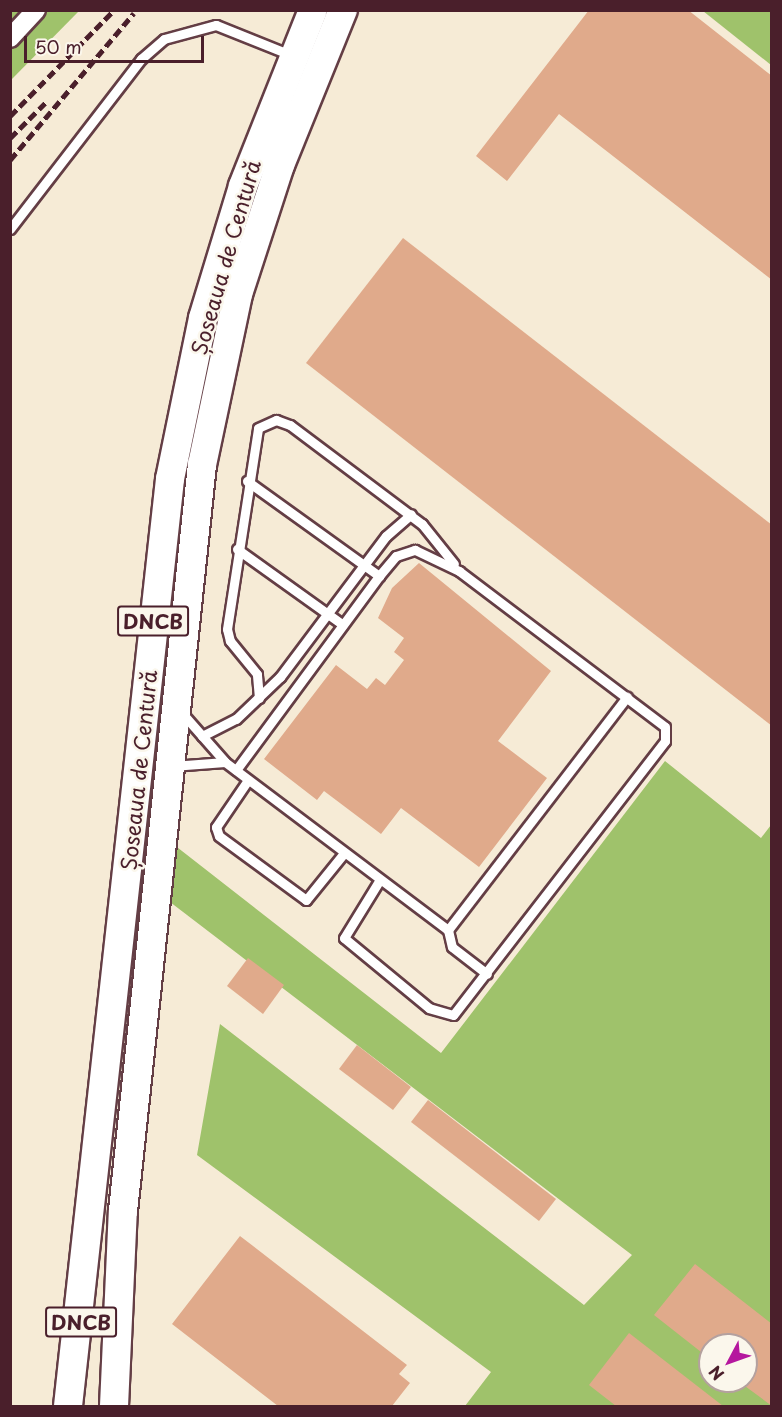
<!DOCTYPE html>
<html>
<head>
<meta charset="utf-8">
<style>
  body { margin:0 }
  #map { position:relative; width:782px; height:1417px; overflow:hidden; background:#f6ebd6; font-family:"Playpen Sans",sans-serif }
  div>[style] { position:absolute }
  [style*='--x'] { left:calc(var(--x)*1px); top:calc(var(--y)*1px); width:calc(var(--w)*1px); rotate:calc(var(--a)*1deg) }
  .green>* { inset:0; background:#9fc26b }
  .building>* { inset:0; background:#e0aa8b }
  .roads { filter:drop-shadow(2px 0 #643e45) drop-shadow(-2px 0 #643e45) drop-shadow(0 2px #643e45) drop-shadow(0 -2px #643e45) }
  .lane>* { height:9px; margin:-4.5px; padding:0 4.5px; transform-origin:4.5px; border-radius:4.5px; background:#fff }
  .street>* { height:18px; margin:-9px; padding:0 9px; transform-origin:9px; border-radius:9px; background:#fff }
  .primary>* { height:28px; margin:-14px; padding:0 14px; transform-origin:14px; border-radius:14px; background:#fff }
  .rail>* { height:4.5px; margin-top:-2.25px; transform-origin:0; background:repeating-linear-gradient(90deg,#4a1f2b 0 9px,transparent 0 13.5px) }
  span { translate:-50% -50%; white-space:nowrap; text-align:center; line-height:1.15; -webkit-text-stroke:5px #fbf7ec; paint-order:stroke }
  .shield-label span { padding:2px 4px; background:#fbf7ec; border:2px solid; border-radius:4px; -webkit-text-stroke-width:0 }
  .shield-label { font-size:20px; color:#4a1f2b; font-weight:700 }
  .street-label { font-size:21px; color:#4a1f2b }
  .frame { position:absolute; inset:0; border:12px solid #4a1f2b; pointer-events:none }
  .north { position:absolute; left:698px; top:1333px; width:60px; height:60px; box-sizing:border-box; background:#fbf7ec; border:2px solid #b4a19f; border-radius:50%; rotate:229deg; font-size:16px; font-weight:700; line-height:24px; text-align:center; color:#4a1f2b }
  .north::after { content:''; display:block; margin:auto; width:21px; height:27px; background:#b5179e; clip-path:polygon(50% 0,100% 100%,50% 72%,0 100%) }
  .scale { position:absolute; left:24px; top:36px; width:180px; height:27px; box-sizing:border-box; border:3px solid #4a1f2b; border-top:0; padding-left:8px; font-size:18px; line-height:21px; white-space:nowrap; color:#4a1f2b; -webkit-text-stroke:4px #fbf7ec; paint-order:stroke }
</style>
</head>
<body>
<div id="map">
  <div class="green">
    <i style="clip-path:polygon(11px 11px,79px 11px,11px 80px)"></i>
    <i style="clip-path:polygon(703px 11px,771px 11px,771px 65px)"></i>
    <i style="clip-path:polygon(evenodd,665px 761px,761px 838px,771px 825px,771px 1406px,465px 1406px,491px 1372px,197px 1155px,220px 1024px,584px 1305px,632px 1255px,170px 902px,173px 844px,441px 1053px,665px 761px,710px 1345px,746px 1345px,746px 1381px,710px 1381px,710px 1345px)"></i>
  </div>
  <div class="building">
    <i style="clip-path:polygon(589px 10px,688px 10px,772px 76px,772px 280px,559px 114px,507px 181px,476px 156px)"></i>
    <i style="clip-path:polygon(403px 238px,772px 525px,772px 726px,306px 363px)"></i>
    <i style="clip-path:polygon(419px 563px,551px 671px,498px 741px,547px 778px,479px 867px,401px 808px,381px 834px,324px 791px,317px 800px,264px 759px,336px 665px,367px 689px,376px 678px,385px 685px,404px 660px,394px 652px,404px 638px,378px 618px,392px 588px)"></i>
    <i style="clip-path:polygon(248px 958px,284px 985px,263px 1014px,227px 986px)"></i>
    <i style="clip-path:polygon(357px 1045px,411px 1087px,393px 1110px,339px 1069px)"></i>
    <i style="clip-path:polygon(428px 1100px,556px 1199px,539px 1221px,411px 1122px)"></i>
    <i style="clip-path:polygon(240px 1236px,407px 1365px,399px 1374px,410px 1383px,392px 1406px,278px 1406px,172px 1324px)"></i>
    <i style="clip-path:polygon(695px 1264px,772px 1324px,772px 1406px,738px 1381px,746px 1381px,746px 1345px,710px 1345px,710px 1359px,654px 1315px)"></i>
    <i style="clip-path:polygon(629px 1333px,723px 1406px,616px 1406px,589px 1385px)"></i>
  </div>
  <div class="roads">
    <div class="lane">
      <i style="--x:10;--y:229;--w:215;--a:-52.4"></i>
      <i style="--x:141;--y:59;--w:30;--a:-41"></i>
      <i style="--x:164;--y:39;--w:54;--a:-15.1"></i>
      <i style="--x:216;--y:25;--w:81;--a:21.8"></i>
      <i style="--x:247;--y:481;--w:163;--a:35.7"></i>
      <i style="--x:237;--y:549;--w:130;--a:35.6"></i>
      <i style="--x:259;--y:698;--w:24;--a:-95"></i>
      <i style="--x:257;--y:674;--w:43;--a:-129.3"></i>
      <i style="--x:230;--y:641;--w:12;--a:-104"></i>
      <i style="--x:227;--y:629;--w:203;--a:-81.2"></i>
      <i style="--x:258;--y:428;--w:20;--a:-24"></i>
      <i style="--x:276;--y:420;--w:15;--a:20"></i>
      <i style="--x:290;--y:425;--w:165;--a:36.9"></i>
      <i style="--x:422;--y:524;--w:51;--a:51.3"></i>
      <i style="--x:182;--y:713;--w:65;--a:48.7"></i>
      <i style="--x:225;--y:762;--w:279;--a:37"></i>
      <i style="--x:448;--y:930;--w:294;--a:-52.5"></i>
      <i style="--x:202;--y:736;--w:38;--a:-27"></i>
      <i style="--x:236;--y:719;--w:61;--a:-43.7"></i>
      <i style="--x:280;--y:677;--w:176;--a:-53.1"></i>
      <i style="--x:386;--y:536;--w:33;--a:-41"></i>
      <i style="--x:172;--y:766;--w:53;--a:-4.3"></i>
      <i style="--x:236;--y:770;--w:241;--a:-53.6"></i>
      <i style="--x:379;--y:576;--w:26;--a:-50"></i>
      <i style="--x:396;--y:556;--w:20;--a:-18"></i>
      <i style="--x:415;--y:550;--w:49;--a:25.5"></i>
      <i style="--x:459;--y:571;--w:258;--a:37.1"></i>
      <i style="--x:665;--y:727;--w:14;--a:90"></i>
      <i style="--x:665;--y:741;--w:346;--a:127.7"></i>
      <i style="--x:453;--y:1015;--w:25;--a:-164"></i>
      <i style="--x:429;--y:1008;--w:110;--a:-140.5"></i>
      <i style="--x:344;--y:938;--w:67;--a:-58.4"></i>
      <i style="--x:248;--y:780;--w:57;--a:124.2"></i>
      <i style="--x:216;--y:827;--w:9;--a:72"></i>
      <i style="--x:219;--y:836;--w:108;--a:36.3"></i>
      <i style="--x:306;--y:900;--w:60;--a:-51"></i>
      <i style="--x:448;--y:930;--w:17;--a:77"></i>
      <i style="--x:452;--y:947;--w:44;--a:37.6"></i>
    </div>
    <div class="street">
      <i style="--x:10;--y:38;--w:38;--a:-47"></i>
    </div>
    <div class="primary">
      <i style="--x:68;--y:1406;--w:933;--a:-83.72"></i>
      <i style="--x:170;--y:479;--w:164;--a:-78.4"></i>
      <i style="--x:203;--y:318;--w:138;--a:-73.1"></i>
      <i style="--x:243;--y:186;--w:189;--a:-68.3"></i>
      <i style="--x:114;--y:1406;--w:195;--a:-87.4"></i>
      <i style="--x:123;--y:1211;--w:750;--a:-83.96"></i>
      <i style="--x:202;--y:465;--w:175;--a:-78.1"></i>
      <i style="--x:238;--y:294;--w:136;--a:-72"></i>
      <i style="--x:280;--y:165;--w:167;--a:-67.9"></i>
    </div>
  </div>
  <div class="rail">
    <i style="--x:10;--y:116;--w:148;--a:-45.5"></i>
    <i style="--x:10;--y:138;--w:54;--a:-45"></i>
    <i style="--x:10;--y:160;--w:192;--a:-49.9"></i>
  </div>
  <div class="shield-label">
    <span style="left:153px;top:621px">DNCB</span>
    <span style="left:81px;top:1322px">DNCB</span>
  </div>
  <div class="street-label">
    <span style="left:225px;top:257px;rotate:-74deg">Șoseaua de Centură</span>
    <span style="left:138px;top:770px;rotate:-84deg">Șoseaua de Centură</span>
  </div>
  <div class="frame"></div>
  <div class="north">N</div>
  <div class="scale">50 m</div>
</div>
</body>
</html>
